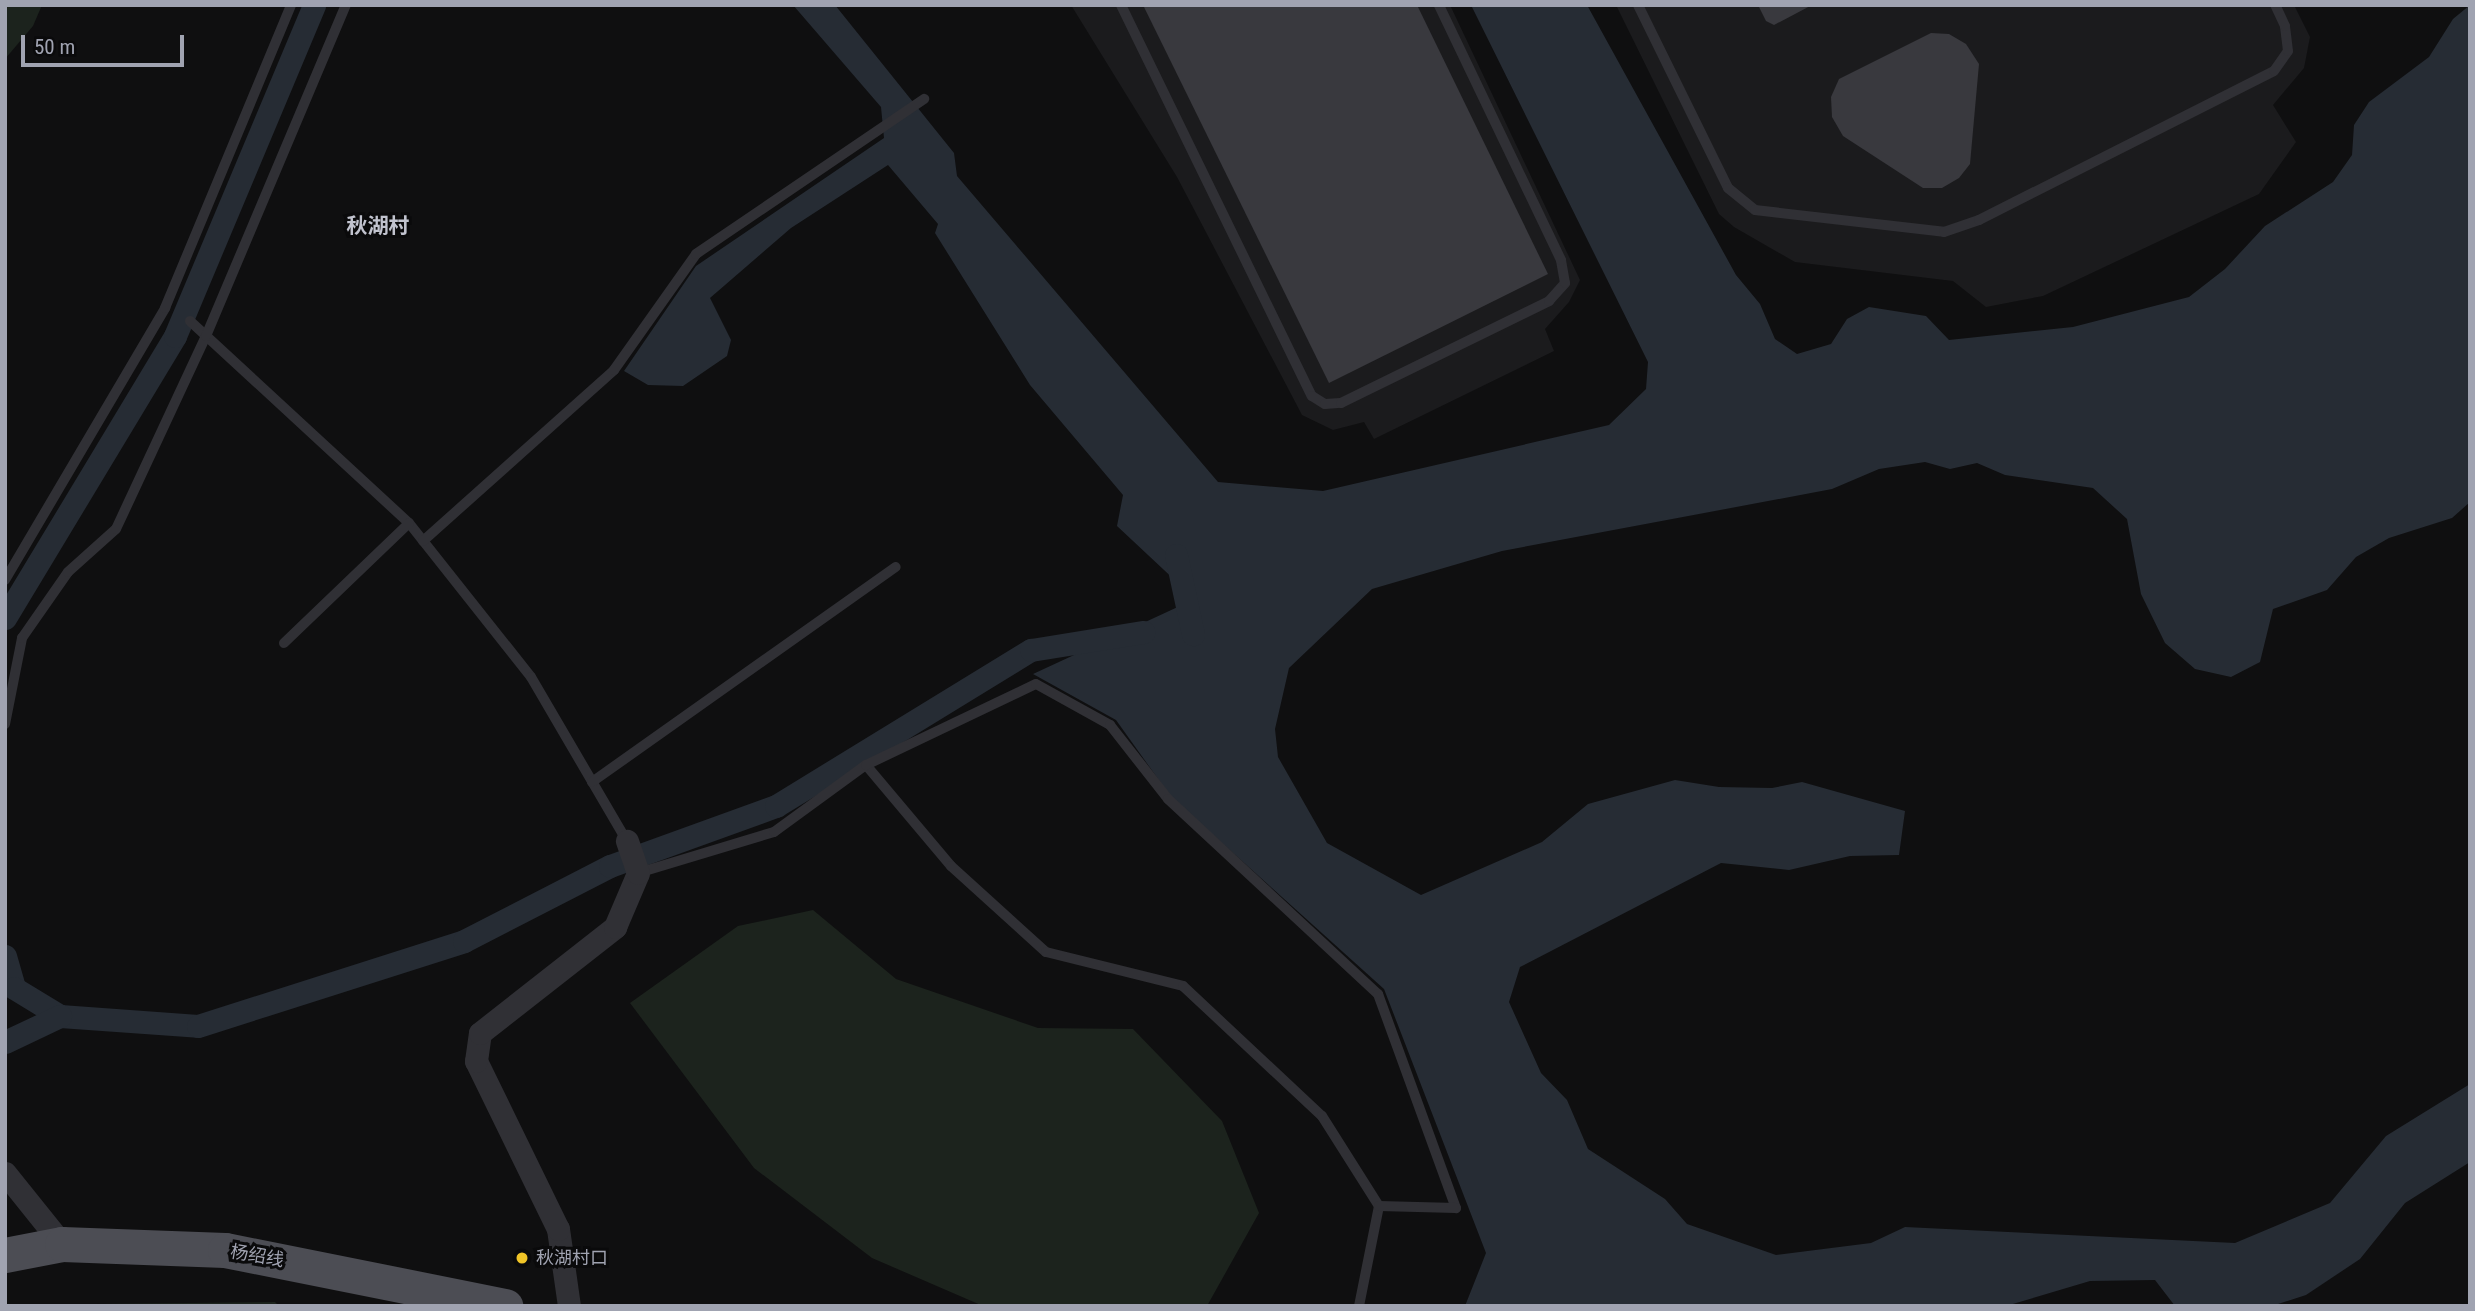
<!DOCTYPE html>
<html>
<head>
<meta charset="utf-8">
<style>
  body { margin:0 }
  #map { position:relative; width:2475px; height:1311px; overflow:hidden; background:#0f0f10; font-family:"Roboto Condensed","Noto Sans SC",sans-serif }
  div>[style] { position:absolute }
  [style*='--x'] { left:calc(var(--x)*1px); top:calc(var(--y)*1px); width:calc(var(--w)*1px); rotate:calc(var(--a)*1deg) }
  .built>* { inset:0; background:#1b1b1d }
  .green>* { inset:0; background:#1c231d }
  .water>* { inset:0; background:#262c34 }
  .canal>* { height:23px; margin:-11.5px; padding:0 11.5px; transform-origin:11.5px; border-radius:11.5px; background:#262c34 }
  .building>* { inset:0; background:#39393e }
  .lane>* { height:10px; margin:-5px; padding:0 5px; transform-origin:5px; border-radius:5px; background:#303035 }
  .street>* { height:23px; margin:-11.5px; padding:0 11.5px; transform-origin:11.5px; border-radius:11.5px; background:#303035 }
  .primary>* { height:35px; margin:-17.5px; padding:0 17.5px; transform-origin:17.5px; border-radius:17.5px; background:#4c4d54 }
  .dots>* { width:19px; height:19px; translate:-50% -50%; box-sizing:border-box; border:4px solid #0a0a0b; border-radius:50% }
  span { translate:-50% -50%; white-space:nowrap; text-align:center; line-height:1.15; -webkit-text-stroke:6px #0a0a0b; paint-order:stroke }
  .street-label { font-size:18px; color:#a0a3b1 }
  .poi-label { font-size:18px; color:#a0a3b1 }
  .left { translate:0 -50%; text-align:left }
  .quarter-label { font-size:21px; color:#c1c3ce; font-weight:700 }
  .frame { position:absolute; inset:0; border:7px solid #a0a3b1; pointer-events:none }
  .scale { position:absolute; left:21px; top:35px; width:163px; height:32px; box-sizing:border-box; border:4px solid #a0a3b1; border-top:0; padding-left:9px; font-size:21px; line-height:24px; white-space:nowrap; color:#a0a3b1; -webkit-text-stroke:5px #0a0a0b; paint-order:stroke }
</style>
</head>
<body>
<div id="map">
  <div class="built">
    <i style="clip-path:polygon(1071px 5px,1450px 5px,1580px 280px,1569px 302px,1545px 329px,1554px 351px,1374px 439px,1364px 422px,1333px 430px,1302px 415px,1177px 177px)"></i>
    <i style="clip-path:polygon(1616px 5px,2294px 5px,2310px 37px,2304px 68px,2273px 105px,2296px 142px,2259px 194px,2043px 296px,1986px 307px,1953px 281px,1795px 262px,1734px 227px,1719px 214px)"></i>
  </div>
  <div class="green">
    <i style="clip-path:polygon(5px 5px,42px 5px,33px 26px,5px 59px)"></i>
    <i style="clip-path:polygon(813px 910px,896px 979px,1038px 1028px,1133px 1029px,1222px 1121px,1259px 1213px,1207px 1306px,983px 1306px,872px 1258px,754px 1168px,630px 1003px,738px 926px)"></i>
    <i style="clip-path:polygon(275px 1302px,279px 1306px,5px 1306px,5px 1305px)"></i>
  </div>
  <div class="water">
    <i style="clip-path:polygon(793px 5px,835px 5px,954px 153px,957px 176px,1218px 482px,1323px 491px,1609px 425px,1646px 389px,1648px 362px,1471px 5px,1587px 5px,1736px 275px,1760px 304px,1775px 339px,1797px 354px,1831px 344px,1847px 319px,1869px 307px,1926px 316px,1949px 340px,2073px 327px,2189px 297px,2225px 269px,2265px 226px,2333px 182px,2352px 155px,2354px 125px,2369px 102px,2429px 57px,2453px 19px,2470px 5px,2470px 502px,2452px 518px,2389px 538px,2356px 557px,2327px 590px,2273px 609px,2260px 662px,2231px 677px,2195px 669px,2165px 643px,2141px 594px,2127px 519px,2093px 488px,2005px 475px,1977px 463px,1950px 469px,1925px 462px,1879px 469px,1832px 489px,1502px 551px,1372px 589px,1289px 668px,1275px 729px,1278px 757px,1327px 843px,1421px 895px,1542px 842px,1588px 804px,1675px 780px,1719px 787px,1772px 788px,1802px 782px,1905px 811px,1899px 855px,1850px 856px,1789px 870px,1721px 863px,1520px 967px,1509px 1002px,1541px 1073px,1567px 1100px,1588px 1149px,1665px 1199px,1687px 1224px,1776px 1255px,1871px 1243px,1905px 1227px,2235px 1243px,2330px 1203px,2386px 1136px,2470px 1084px,2470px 1162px,2405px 1203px,2360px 1259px,2306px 1295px,2272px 1306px,2175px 1306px,2155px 1280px,2090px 1281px,2006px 1306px,1465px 1306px,1486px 1253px,1384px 989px,1171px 797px,1116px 720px,1033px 674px,1195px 599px,1117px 526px,1123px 495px,1030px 385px,935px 233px,938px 224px,888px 165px,791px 228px,710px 298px,731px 340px,727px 356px,683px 386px,648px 385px,624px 371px,696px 266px,884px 138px,881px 107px)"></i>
  </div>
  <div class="canal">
    <i style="--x:1176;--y:555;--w:81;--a:77.9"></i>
    <i style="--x:5;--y:618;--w:329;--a:-58.9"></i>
    <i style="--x:175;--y:336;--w:359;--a:-67.2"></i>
    <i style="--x:5;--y:956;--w:33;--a:74"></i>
    <i style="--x:14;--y:988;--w:54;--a:31.3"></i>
    <i style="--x:60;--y:1016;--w:138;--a:4.1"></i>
    <i style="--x:198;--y:1026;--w:279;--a:-17.7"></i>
    <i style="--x:464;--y:941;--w:164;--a:-27.2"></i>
    <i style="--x:610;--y:866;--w:177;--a:-19.9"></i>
    <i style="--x:776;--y:806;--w:299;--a:-31.5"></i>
    <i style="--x:1031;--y:650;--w:114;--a:-9.1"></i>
    <i style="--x:5;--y:1042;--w:61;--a:-25.3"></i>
  </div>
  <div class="building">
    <i style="clip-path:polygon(1143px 5px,1417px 5px,1548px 274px,1329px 383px)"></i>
    <i style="clip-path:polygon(1758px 5px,1812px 5px,1774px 25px,1766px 21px)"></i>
    <i style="clip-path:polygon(1931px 33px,1949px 34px,1966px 44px,1979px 64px,1970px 164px,1959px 178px,1942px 188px,1923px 188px,1843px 136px,1832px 117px,1831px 97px,1839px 79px)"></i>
  </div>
  <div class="lane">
    <i style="--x:1121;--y:5;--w:435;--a:64"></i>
    <i style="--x:1312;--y:396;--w:15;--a:32"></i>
    <i style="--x:1325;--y:404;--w:16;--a:-4"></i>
    <i style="--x:1341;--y:403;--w:232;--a:-26.1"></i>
    <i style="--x:1549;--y:301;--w:24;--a:-48"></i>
    <i style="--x:1565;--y:283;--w:23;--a:-100"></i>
    <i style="--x:1561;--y:260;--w:283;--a:-115.6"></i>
    <i style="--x:1638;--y:5;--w:204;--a:63.8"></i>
    <i style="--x:1728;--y:188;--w:35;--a:39"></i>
    <i style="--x:1755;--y:210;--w:190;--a:6.6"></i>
    <i style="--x:1944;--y:232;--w:37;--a:-19"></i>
    <i style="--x:1979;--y:220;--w:330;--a:-26.8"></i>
    <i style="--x:2274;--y:71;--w:24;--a:-55"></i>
    <i style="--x:2288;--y:51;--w:25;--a:-97"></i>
    <i style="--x:2285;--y:26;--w:23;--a:-115"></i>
    <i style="--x:190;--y:321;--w:298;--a:42.7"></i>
    <i style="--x:409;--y:523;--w:196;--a:51.6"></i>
    <i style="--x:531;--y:677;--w:190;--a:59.7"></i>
    <i style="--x:423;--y:541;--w:256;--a:-41.8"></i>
    <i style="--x:614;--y:370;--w:142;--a:-54.7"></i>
    <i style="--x:696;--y:254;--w:276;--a:-34.2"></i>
    <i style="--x:5;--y:580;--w:316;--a:-59.5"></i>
    <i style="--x:165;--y:308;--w:328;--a:-67.4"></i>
    <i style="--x:284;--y:643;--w:173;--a:-43.8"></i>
    <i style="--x:5;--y:724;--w:88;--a:-78.8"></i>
    <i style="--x:22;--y:638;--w:80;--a:-55.1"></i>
    <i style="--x:68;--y:572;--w:64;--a:-41.9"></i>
    <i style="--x:116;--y:529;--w:213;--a:-65"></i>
    <i style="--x:206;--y:336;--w:359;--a:-67.1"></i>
    <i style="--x:866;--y:765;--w:132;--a:49.9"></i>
    <i style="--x:951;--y:866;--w:128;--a:42.2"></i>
    <i style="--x:1046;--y:952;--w:141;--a:13.9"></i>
    <i style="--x:1183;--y:986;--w:190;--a:43.1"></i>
    <i style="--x:1322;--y:1116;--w:107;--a:57.7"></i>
    <i style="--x:1379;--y:1206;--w:102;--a:101.3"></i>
    <i style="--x:592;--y:782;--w:372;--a:-35.3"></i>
    <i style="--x:638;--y:873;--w:142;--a:-16.8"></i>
    <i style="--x:774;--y:832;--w:114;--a:-36.1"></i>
    <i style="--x:866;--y:765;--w:188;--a:-25.5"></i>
    <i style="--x:1036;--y:684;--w:85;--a:29"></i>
    <i style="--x:1110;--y:725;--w:94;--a:51.9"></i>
    <i style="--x:1168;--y:799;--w:287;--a:42.9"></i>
    <i style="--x:1378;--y:994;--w:228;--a:70"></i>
    <i style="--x:1456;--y:1208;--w:77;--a:-178.5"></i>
  </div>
  <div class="street">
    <i style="--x:5;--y:1173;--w:91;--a:51.2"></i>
    <i style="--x:569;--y:1306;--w:78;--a:-98.1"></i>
    <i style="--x:558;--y:1229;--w:187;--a:-116"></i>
    <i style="--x:476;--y:1061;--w:28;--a:-82"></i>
    <i style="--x:480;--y:1033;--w:172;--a:-38.1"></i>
    <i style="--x:615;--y:927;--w:59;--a:-66.9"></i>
    <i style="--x:638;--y:873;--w:34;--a:-109"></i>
  </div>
  <div class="primary">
    <i style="--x:5;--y:1255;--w:58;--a:-10.9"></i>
    <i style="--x:62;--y:1244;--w:163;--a:2.1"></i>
    <i style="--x:225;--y:1250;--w:286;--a:11.3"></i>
  </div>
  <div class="dots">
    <i style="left:522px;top:1258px;background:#f0c427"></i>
  </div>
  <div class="street-label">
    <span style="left:257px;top:1256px;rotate:10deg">杨绍线</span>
  </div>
  <div class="poi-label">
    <span class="left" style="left:536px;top:1258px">秋湖村口</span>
  </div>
  <div class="quarter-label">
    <span style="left:378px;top:226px">秋湖村</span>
  </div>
  <div class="frame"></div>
  <div class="scale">50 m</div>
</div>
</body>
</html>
